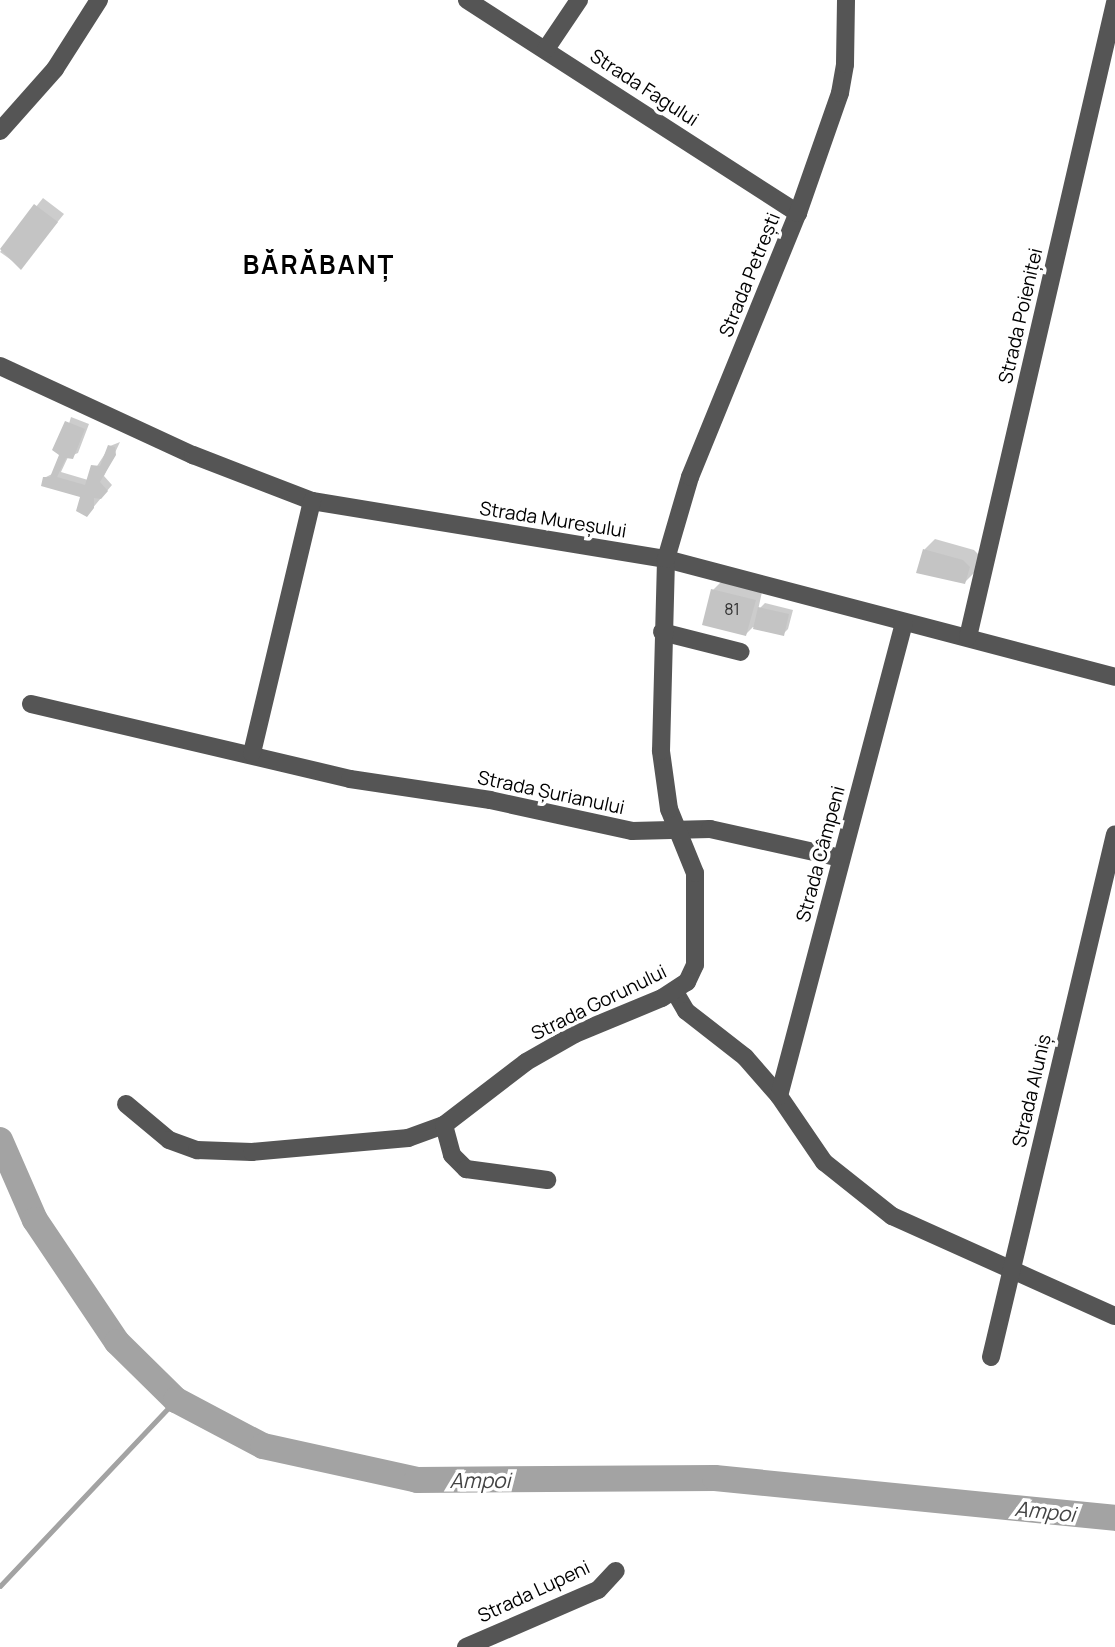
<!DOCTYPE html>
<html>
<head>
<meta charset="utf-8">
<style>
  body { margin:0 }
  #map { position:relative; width:1115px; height:1647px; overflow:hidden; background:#fff; font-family:Manrope,sans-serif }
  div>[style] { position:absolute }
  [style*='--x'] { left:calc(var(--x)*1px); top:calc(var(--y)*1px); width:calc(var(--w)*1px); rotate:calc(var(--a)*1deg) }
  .shadow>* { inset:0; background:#0003 }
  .stream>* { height:4.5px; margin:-2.25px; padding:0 2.25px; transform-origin:2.25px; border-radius:2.25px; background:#a3a3a3 }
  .river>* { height:26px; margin:-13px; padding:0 13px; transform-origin:13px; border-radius:13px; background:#a3a3a3 }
  .building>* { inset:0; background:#c4c4c4 }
  .minor>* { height:18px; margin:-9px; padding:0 9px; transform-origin:9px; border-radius:9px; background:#555 }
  span { translate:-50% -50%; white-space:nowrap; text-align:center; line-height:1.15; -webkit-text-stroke:7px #fff; paint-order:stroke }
  .number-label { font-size:16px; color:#313131 }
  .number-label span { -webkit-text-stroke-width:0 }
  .street-label { font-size:19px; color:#000 }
  .water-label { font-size:21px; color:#444; font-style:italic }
  .district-label { font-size:26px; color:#000; font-weight:700; letter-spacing:2px }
</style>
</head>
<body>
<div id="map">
  <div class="shadow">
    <i style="clip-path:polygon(43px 198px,64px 214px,21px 267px,0 252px)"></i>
    <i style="clip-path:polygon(71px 417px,89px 424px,78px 453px,68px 457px,61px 472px,88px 480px,110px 446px,120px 442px,104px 476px,112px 485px,91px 510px,82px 496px,44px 478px,54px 473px)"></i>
    <i style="clip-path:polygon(935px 539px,974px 550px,980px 556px,976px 571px,965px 582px,918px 572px,925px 549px)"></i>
    <i style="clip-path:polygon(721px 582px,762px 592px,758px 610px,765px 603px,793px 610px,788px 629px,783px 634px,753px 627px,746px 634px,713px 590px)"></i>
  </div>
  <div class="stream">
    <i style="--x:0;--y:1586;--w:256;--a:-46.6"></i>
  </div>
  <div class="river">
    <i style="--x:0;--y:1140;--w:87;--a:66.4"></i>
    <i style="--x:35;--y:1220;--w:147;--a:56.1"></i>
    <i style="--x:117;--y:1342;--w:83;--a:44.5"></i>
    <i style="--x:176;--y:1400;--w:98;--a:27.9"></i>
    <i style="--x:263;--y:1446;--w:158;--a:12.4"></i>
    <i style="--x:417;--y:1480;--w:298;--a:-0.4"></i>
    <i style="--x:715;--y:1478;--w:402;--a:5.7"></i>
  </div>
  <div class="building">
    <i style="clip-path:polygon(34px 204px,58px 222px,21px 270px,0 249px)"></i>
    <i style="clip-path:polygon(65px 421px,85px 429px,73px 459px,66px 458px,57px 477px,85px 485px,91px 465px,100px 466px,108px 445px,115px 447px,116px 455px,100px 482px,108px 491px,101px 499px,94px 498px,94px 508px,87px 517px,76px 511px,80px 497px,41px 486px,43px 477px,50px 477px,59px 455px,52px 450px)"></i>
    <i style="clip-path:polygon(923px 549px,963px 560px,970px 567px,965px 584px,916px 573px)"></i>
    <i style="clip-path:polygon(711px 589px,756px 600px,746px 636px,702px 625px)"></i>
    <i style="clip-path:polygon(758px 607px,789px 614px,784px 636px,753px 629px)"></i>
  </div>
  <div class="minor">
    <i style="--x:467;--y:0;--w:394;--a:32.8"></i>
    <i style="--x:546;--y:49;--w:59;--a:-56"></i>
    <i style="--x:0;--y:131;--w:83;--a:-48.4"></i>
    <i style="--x:55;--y:69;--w:82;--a:-57.5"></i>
    <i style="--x:0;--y:366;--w:213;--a:24.8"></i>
    <i style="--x:193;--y:455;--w:128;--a:21.1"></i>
    <i style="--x:312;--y:501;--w:359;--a:9.3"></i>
    <i style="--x:666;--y:559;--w:464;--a:14.7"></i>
    <i style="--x:662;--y:632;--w:81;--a:14.2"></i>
    <i style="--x:968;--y:637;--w:651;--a:-76.95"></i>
    <i style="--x:31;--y:704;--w:328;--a:13.2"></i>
    <i style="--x:350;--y:779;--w:142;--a:8.5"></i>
    <i style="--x:490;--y:800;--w:145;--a:12.3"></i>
    <i style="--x:632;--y:831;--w:78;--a:-1.5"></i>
    <i style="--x:710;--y:829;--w:134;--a:12.5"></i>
    <i style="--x:252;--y:753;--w:259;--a:-76.6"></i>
    <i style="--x:675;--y:992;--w:22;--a:60"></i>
    <i style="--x:686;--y:1011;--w:75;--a:37.9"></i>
    <i style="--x:745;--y:1057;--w:52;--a:48.9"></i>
    <i style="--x:779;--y:1096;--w:80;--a:55.7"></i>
    <i style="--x:824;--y:1162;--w:87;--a:38.5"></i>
    <i style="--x:892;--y:1216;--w:244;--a:24.2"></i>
    <i style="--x:779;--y:1096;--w:489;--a:-75.2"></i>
    <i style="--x:126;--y:1104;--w:56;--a:39.9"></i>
    <i style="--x:169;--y:1140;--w:30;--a:20"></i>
    <i style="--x:197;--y:1150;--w:55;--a:2.1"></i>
    <i style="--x:252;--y:1152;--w:157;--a:-5.1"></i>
    <i style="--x:408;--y:1138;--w:38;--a:-20"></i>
    <i style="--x:444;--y:1125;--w:103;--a:-37.5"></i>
    <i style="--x:526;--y:1062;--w:56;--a:-29.7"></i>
    <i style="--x:575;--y:1034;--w:94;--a:-22.5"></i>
    <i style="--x:662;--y:998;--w:30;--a:-33"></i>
    <i style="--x:687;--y:982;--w:19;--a:-65"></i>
    <i style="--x:695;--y:965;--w:92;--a:-90"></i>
    <i style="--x:695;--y:873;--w:69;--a:-112.1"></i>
    <i style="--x:669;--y:809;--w:59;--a:-97.9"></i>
    <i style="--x:661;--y:751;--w:192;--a:-88.5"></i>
    <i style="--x:666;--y:559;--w:85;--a:-73.7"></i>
    <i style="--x:690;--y:477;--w:285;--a:-67.8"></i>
    <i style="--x:798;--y:213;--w:127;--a:-70.7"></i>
    <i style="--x:840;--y:93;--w:29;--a:-80"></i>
    <i style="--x:845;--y:64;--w:64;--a:-89.1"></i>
    <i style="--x:444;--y:1125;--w:31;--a:75"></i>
    <i style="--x:452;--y:1155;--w:20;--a:45"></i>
    <i style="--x:466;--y:1169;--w:82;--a:7.7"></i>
    <i style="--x:991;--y:1357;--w:537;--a:-76.66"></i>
    <i style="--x:466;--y:1647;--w:144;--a:-23.4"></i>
    <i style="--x:598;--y:1590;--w:26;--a:-47"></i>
  </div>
  <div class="number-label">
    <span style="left:732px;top:609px">81</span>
  </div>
  <div class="street-label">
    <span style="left:644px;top:88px;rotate:33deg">Strada Fagului</span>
    <span style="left:750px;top:275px;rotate:-68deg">Strada Petrești</span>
    <span style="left:1021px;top:316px;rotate:-77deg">Strada Poieniței</span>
    <span style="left:553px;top:520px;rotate:9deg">Strada Mureșului</span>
    <span style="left:551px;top:793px;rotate:12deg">Strada Șurianului</span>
    <span style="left:821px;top:854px;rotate:-75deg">Strada Câmpeni</span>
    <span style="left:599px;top:1003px;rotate:-26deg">Strada Gorunului</span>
    <span style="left:1032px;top:1091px;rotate:-77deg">Strada Aluniș</span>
    <span style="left:534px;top:1592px;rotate:-25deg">Strada Lupeni</span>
  </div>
  <div class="water-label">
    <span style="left:480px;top:1480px">Ampoi</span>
    <span style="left:1045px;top:1511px;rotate:6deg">Ampoi</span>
  </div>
  <div class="district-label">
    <span style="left:319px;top:265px">BĂRĂBANȚ</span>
  </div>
</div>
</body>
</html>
